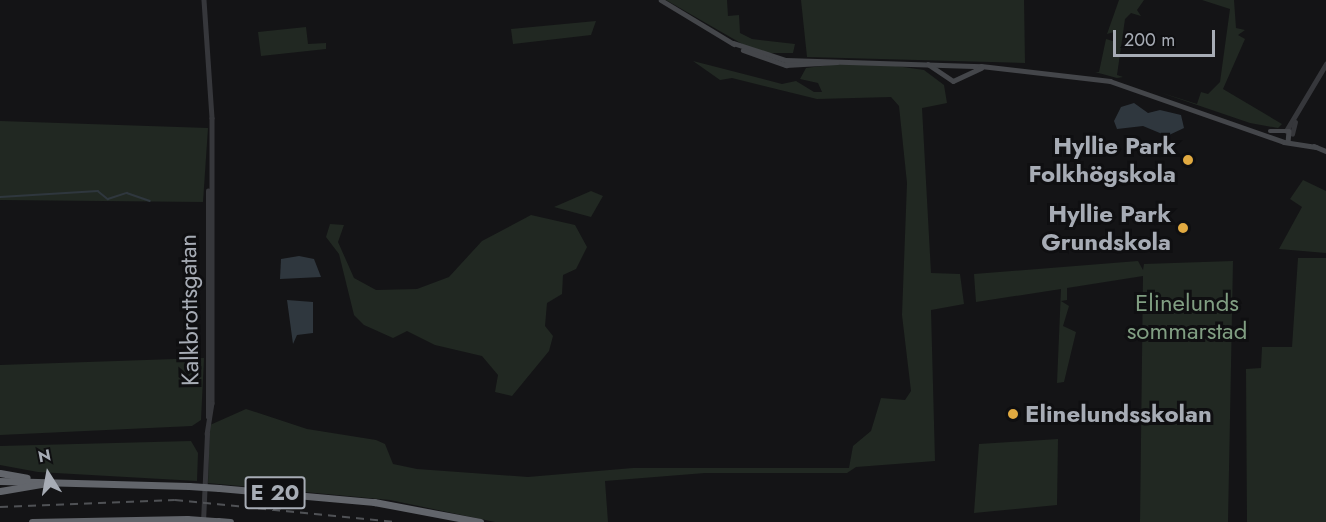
<!DOCTYPE html>
<html>
<head>
<meta charset="utf-8">
<style>
  body { margin:0 }
  #map { position:relative; width:1326px; height:522px; overflow:hidden; background:#141416; font-family:Jost,sans-serif }
  div>[style] { position:absolute }
  [style*='--x'] { left:calc(var(--x)*1px); top:calc(var(--y)*1px); width:calc(var(--w)*1px); rotate:calc(var(--a)*1deg) }
  .green>* { inset:0; background:#212822 }
  .water>* { inset:0; background:#2f373e }
  .stream>* { height:1.5px; margin:-0.75px; padding:0 0.75px; transform-origin:0.75px; border-radius:0.75px; background:#2f373e }
  .tertiary>* { height:4.5px; margin:-2.25px; padding:0 2.25px; transform-origin:2.25px; border-radius:2.25px; background:#36373b }
  .secondary>* { height:4.5px; margin:-2.25px; padding:0 2.25px; transform-origin:2.25px; border-radius:2.25px; background:#44464a }
  .motorway>* { height:7px; margin:-3.5px; padding:0 3.5px; transform-origin:3.5px; border-radius:3.5px; background:#62656b }
  .rail>* { height:1.5px; margin-top:-0.75px; transform-origin:0; background:repeating-linear-gradient(90deg,#4f5155 0 8px,transparent 0 14px) }
  .motorway-bridge>* { height:7px; margin:-3.5px; padding:0 3.5px; transform-origin:3.5px; border-radius:3.5px; background:#62656b }
  .dots>* { width:16px; height:16px; translate:-50% -50%; box-sizing:border-box; border:3px solid #0f0f11; border-radius:50% }
  span { translate:-50% -50%; white-space:nowrap; text-align:center; line-height:1.15; -webkit-text-stroke:6px #0f0f11; paint-order:stroke }
  .shield-label span { padding:2px 4px; background:#0f0f11; border:2px solid; border-radius:4px; -webkit-text-stroke-width:0 }
  .shield-label { font-size:22px; color:#a7acb5; font-weight:700 }
  .poi-label { font-size:24px; color:#a7acb5; font-weight:700 }
  .right { translate:-100% -50%; text-align:right }
  .left { translate:0 -50%; text-align:left }
  .park-label { font-size:24px; color:#809e82 }
  .street-label { font-size:24px; color:#a7acb5 }
  .north { position:absolute; left:18px; top:444px; width:60px; height:60px; -webkit-text-stroke:4px #0f0f11; paint-order:stroke; rotate:349deg; font-size:16px; font-weight:700; line-height:24px; text-align:center; color:#a7acb5 }
  .north::after { content:''; display:block; margin:auto; width:21px; height:27px; background:#a7acb5; clip-path:polygon(50% 0,100% 100%,50% 72%,0 100%) }
  .scale { position:absolute; left:1113px; top:30px; width:102px; height:27px; box-sizing:border-box; border:3px solid #a7acb5; border-top:0; padding-left:8px; font-size:18px; line-height:21px; white-space:nowrap; color:#a7acb5; -webkit-text-stroke:4px #0f0f11; paint-order:stroke }
</style>
</head>
<body>
<div id="map">
  <div class="green">
    <i style="clip-path:polygon(666px 0,727px 0,728px 16px,739px 15px,740px 33px,752px 39px,795px 44px,793px 53px,765px 53px,744px 45px)"></i>
    <i style="clip-path:polygon(801px 0,1024px 0,1025px 63px,807px 57px)"></i>
    <i style="clip-path:polygon(1119px 0,1144px 0,1137px 10px,1141px 16px,1131px 13px,1125px 19px,1117px 75px,1123px 77px,1117px 78px,1095px 72px,1099px 72px,1106px 39px,1116px 42px,1114px 32px,1107px 34px)"></i>
    <i style="clip-path:polygon(1202px 0,1234px 0,1236px 28px,1245px 30px,1238px 35px,1245px 39px,1223px 89px,1282px 124px,1278px 128px,1250px 123px,1159px 92px,1197px 104px,1201px 92px,1208px 94px,1220px 82px,1230px 9px)"></i>
    <i style="clip-path:polygon(596px 21px,591px 35px,513px 44px,511px 29px)"></i>
    <i style="clip-path:polygon(306px 27px,308px 44px,326px 43px,326px 49px,261px 56px,258px 32px)"></i>
    <i style="clip-path:polygon(693px 61px,782px 84px,796px 81px,814px 92px,822px 92px,818px 83px,800px 79px,806px 68px,861px 61px,924px 70px,944px 85px,947px 103px,922px 108px,931px 273px,960px 274px,964px 304px,931px 310px,935px 461px,856px 467px,847px 473px,705px 473px,605px 481px,608px 522px,495px 522px,390px 500px,208px 483px,210px 425px,246px 409px,307px 429px,376px 440px,385px 444px,393px 464px,417px 469px,528px 477px,633px 468px,849px 468px,853px 446px,871px 431px,881px 398px,905px 400px,911px 391px,902px 315px,907px 183px,899px 106px,891px 97px,817px 99px,732px 78px,720px 80px)"></i>
    <i style="clip-path:polygon(0 121px,208px 128px,203px 202px,0 200px)"></i>
    <i style="clip-path:polygon(1303px 180px,1326px 191px,1326px 253px,1279px 249px,1302px 207px,1290px 199px)"></i>
    <i style="clip-path:polygon(591px 191px,603px 196px,591px 217px,554px 207px)"></i>
    <i style="clip-path:polygon(531px 215px,575px 225px,587px 247px,576px 269px,563px 275px,562px 294px,547px 303px,545px 326px,553px 336px,549px 351px,512px 396px,495px 392px,498px 375px,482px 356px,435px 345px,407px 331px,393px 338px,364px 325px,354px 315px,339px 254px,326px 237px,330px 224px,344px 225px,338px 242px,354px 278px,376px 290px,417px 289px,449px 277px,482px 241px)"></i>
    <i style="clip-path:polygon(1298px 258px,1326px 258px,1326px 522px,1247px 522px,1246px 369px,1261px 368px,1262px 347px,1292px 347px)"></i>
    <i style="clip-path:polygon(1138px 261px,1143px 270px,1144px 264px,1233px 261px,1228px 522px,1140px 522px,1143px 276px,1067px 288px,1067px 300px,1061px 301px,1069px 306px,1063px 326px,1076px 332px,1064px 382px,1057px 383px,1061px 289px,976px 302px,974px 274px)"></i>
    <i style="clip-path:polygon(204px 358px,201px 420px,192px 426px,0 435px,0 365px)"></i>
    <i style="clip-path:polygon(1058px 439px,1057px 505px,974px 513px,979px 444px)"></i>
    <i style="clip-path:polygon(191px 441px,198px 453px,197px 481px,38px 472px,0 465px,0 446px)"></i>
  </div>
  <div class="water">
    <i style="clip-path:polygon(1134px 103px,1148px 113px,1160px 110px,1181px 115px,1184px 128px,1167px 136px,1143px 126px,1117px 129px,1114px 121px,1121px 107px)"></i>
    <i style="clip-path:polygon(299px 256px,314px 259px,321px 277px,280px 279px,281px 259px)"></i>
    <i style="clip-path:polygon(287px 300px,313px 302px,313px 333px,297px 335px,293px 344px)"></i>
  </div>
  <div class="stream">
    <i style="--x:0;--y:197;--w:98;--a:-3.5"></i>
    <i style="--x:98;--y:191;--w:13;--a:39"></i>
    <i style="--x:108;--y:199;--w:20;--a:-18"></i>
    <i style="--x:127;--y:193;--w:24;--a:19"></i>
  </div>
  <div class="tertiary">
    <i style="--x:204;--y:0;--w:118;--a:86.1"></i>
    <i style="--x:212;--y:118;--w:285;--a:90"></i>
    <i style="--x:212;--y:403;--w:31;--a:99"></i>
    <i style="--x:1286;--y:131;--w:78;--a:-59.2"></i>
    <i style="--x:1292;--y:134;--w:12;--a:-76"></i>
    <i style="--x:208;--y:417;--w:226;--a:-90"></i>
    <i style="--x:203;--y:522;--w:88;--a:-87.4"></i>
  </div>
  <div class="secondary">
    <i style="--x:661;--y:0;--w:85;--a:31.1"></i>
    <i style="--x:733;--y:43;--w:56;--a:17.8"></i>
    <i style="--x:786;--y:60;--w:195;--a:1.8"></i>
    <i style="--x:981;--y:66;--w:130;--a:6.6"></i>
    <i style="--x:1110;--y:81;--w:184;--a:19.3"></i>
    <i style="--x:1284;--y:142;--w:32;--a:9"></i>
    <i style="--x:743;--y:50;--w:46;--a:19.2"></i>
    <i style="--x:786;--y:65;--w:51;--a:-3.4"></i>
    <i style="--x:928;--y:64;--w:30;--a:34"></i>
    <i style="--x:953;--y:81;--w:31;--a:-25"></i>
    <i style="--x:1270;--y:131;--w:19;--a:0"></i>
    <i style="--x:1289;--y:131;--w:11;--a:95"></i>
    <i style="--x:1314;--y:146;--w:13;--a:23"></i>
  </div>
  <div class="motorway">
    <i style="--x:0;--y:473;--w:27;--a:10"></i>
    <i style="--x:0;--y:481;--w:189;--a:1.5"></i>
    <i style="--x:219;--y:488;--w:156;--a:5.2"></i>
    <i style="--x:374;--y:502;--w:108;--a:10.7"></i>
    <i style="--x:0;--y:491;--w:43;--a:-9.5"></i>
    <i style="--x:218;--y:521;--w:12;--a:5"></i>
    <i style="--x:32;--y:522;--w:155;--a:-1.1"></i>
  </div>
  <div class="rail">
    <i style="--x:0;--y:507;--w:175;--a:-2.3"></i>
    <i style="--x:175;--y:500;--w:221;--a:5.7"></i>
  </div>
  <div class="motorway-bridge">
    <i style="--x:189;--y:486;--w:30;--a:4"></i>
    <i style="--x:187;--y:519;--w:31;--a:4"></i>
  </div>
  <div class="dots">
    <i style="left:1188px;top:160px;background:#e1aa41"></i>
    <i style="left:1183px;top:228px;background:#e1aa41"></i>
    <i style="left:1013px;top:414px;background:#e1aa41"></i>
  </div>
  <div class="shield-label">
    <span style="left:275px;top:493px">E 20</span>
  </div>
  <div class="poi-label">
    <span class="right" style="left:1176px;top:160px">Hyllie Park<br>Folkhögskola</span>
    <span class="right" style="left:1171px;top:228px">Hyllie Park<br>Grundskola</span>
    <span class="left" style="left:1025px;top:414px">Elinelundsskolan</span>
  </div>
  <div class="park-label">
    <span style="left:1187px;top:317px">Elinelunds<br>sommarstad</span>
  </div>
  <div class="street-label">
    <span style="left:189px;top:310px;rotate:-91deg">Kalkbrottsgatan</span>
  </div>
  <div class="north">N</div>
  <div class="scale">200 m</div>
</div>
</body>
</html>
